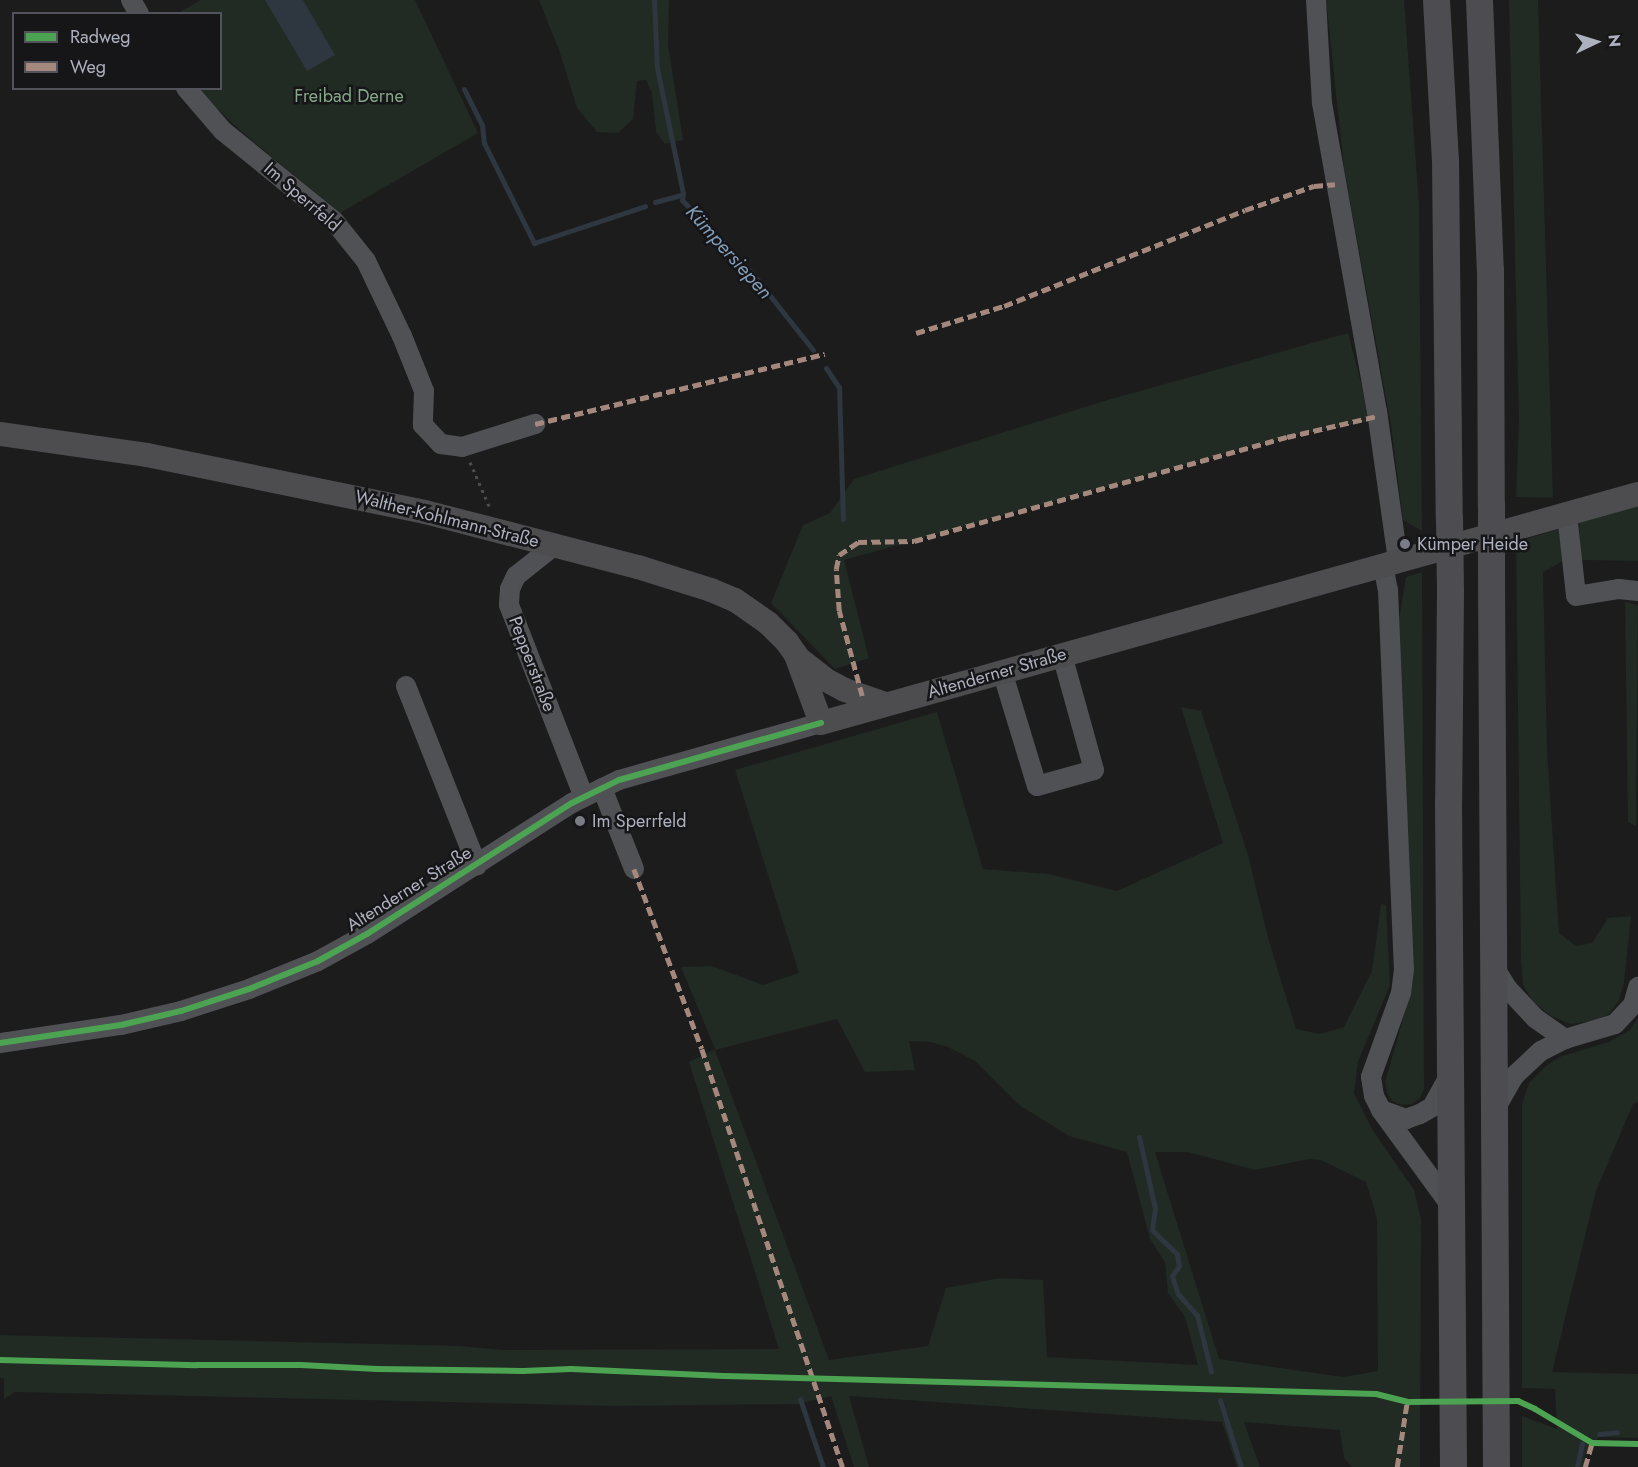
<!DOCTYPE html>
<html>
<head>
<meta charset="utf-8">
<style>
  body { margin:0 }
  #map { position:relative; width:1638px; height:1467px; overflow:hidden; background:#1c1c1c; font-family:Jost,sans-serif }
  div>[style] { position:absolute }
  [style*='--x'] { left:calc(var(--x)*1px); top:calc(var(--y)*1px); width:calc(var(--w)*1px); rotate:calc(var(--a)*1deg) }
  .green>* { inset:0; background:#212a23 }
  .water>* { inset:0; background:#2e363f }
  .stream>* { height:5px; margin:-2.5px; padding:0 2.5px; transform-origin:2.5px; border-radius:2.5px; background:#2e363f }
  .path>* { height:3px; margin-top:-1.5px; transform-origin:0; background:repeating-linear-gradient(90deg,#4c4d4f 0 3px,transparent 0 7.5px) }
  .minor>* { height:20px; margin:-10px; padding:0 10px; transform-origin:10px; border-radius:10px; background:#4f5155 }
  .major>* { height:24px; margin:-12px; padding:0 12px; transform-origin:12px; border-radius:12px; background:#4d4d50 }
  .highway>* { height:27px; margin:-13.5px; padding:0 13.5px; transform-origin:13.5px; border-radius:13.5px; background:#4d4d51 }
  .highway-bridge>* { height:27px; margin:-13.5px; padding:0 13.5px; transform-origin:13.5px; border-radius:13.5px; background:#4d4d51 }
  .quiet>* { height:4.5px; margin-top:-2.25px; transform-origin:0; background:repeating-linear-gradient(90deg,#a5887d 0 9px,transparent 0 13.5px) }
  .cycleway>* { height:6px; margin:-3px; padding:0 3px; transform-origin:3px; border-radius:3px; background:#4ca352 }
  .dots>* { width:16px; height:16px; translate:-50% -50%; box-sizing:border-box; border:3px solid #161518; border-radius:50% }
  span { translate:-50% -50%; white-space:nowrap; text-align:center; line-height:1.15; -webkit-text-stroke:5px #161518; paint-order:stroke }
  .park-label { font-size:18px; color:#84a887 }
  .street-label { font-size:18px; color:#adb1bd }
  .poi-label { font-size:18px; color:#adb1bd }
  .left { translate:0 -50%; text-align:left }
  .water-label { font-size:20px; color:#849eb8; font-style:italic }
  .legend { position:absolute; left:12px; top:12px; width:210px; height:78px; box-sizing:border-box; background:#161518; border:2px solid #52535a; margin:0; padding:8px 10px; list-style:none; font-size:18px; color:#adb1bd }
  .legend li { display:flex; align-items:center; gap:12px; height:30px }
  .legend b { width:30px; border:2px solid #52535a }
  .north { position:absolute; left:1566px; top:12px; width:60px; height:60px; -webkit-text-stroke:4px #161518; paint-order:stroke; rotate:86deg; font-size:16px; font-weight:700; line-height:24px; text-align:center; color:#adb1bd }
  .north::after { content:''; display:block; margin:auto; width:21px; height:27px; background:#adb1bd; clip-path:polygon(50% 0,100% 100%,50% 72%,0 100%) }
</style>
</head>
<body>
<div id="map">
  <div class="green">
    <i style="clip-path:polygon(201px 0,415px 0,478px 133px,340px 213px,242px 132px,196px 89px,220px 88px,220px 14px,176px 14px)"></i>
    <i style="clip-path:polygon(539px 0,669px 0,668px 44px,683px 140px,665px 144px,656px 132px,652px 93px,646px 80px,637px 81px,633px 119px,618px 133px,597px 132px,577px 108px,559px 50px)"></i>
    <i style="clip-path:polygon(1326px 0,1404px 0,1419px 205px,1422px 531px,1403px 520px,1391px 425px,1344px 168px)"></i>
    <i style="clip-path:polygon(1509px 0,1538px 0,1553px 498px,1516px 497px,1519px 421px)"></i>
    <i style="clip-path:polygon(1348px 333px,1371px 421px,1287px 437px,844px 560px,869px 658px,835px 669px,771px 603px,803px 525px,830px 513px,854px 479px,1104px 401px)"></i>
    <i style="clip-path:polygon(1638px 506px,1638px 561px,1581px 560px,1579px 521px)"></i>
    <i style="clip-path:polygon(1559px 529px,1563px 561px,1543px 572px,1547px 750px,1559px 933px,1576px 946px,1592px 943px,1608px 918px,1631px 916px,1624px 983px,1619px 1000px,1608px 1015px,1592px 1021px,1570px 1024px,1551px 1016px,1533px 1002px,1523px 985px,1521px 962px,1516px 542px)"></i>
    <i style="clip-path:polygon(1422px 572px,1424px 1089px,1420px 1098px,1412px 1104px,1401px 1105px,1392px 1101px,1387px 1093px,1385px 1082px,1408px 1001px,1398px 625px,1406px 577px)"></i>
    <i style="clip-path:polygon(1625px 602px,1638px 605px,1636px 826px,1628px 822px)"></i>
    <i style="clip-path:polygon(evenodd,1181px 707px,1201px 711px,1248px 855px,1268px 938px,1296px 1029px,1320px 1034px,1344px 1027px,1372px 971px,1381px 904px,1386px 905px,1390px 985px,1358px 1062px,1354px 1093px,1372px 1129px,1414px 1190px,1421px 1219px,1420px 1467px,1352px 1467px,1344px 1458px,1340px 1430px,1244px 1422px,1260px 1467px,1237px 1467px,1222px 1422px,849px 1396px,869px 1467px,854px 1467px,831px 1396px,798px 1404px,615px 1406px,15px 1392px,4px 1399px,4px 1378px,0 1378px,0 1335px,460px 1346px,503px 1350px,779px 1349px,689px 1062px,715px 1049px,681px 967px,712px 966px,763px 985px,799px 973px,735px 770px,937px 712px,983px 869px,1049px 874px,1117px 891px,1223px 843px,1181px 707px,837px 1019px,865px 1072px,915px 1070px,909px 1041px,930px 1042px,948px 1047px,975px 1061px,1019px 1105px,1069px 1136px,1127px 1152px,1150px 1239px,1165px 1262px,1168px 1293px,1185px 1317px,1198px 1365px,1047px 1357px,1043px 1280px,1000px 1278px,946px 1288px,928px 1346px,829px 1360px,715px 1050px,837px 1019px,1181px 707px,1155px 1152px,1188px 1152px,1255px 1170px,1309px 1159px,1321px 1160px,1366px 1182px,1377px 1219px,1378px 1371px,1343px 1377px,1219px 1359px,1155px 1152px)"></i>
    <i style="clip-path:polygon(1638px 1018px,1638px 1102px,1633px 1104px,1596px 1191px,1552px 1372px,1638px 1374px,1638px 1438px,1599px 1437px,1585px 1454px,1583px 1467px,1522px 1467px,1522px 1416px,1557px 1429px,1555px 1389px,1522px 1388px,1522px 1104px,1529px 1083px,1546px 1066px,1559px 1057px,1609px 1042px,1630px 1030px)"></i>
  </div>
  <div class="water">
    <i style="clip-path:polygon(265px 0,303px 0,335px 55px,307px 71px)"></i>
  </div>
  <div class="stream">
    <i style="--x:654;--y:0;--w:68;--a:87.5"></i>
    <i style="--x:657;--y:68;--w:129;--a:78.3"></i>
    <i style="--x:683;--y:194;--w:6;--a:99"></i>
    <i style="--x:682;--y:200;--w:101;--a:46.2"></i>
    <i style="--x:752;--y:273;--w:98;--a:51.6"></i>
    <i style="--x:464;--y:89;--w:40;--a:63.4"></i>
    <i style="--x:482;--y:125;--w:18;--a:84"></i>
    <i style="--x:484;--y:143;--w:112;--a:63.4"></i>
    <i style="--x:534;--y:243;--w:117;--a:-18.4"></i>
    <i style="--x:655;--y:202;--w:28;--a:-15"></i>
    <i style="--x:826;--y:368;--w:23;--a:56"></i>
    <i style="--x:839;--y:387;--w:132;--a:88.3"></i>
    <i style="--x:1139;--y:1137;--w:73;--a:77.3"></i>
    <i style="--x:1155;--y:1208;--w:22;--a:98"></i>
    <i style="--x:1152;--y:1230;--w:35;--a:44"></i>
    <i style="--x:1177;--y:1254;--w:12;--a:81"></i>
    <i style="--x:1179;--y:1266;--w:12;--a:125"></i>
    <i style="--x:1172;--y:1276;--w:19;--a:72"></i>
    <i style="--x:1178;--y:1294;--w:28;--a:48"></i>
    <i style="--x:1197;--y:1315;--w:58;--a:76"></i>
    <i style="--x:800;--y:1399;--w:72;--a:71.3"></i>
    <i style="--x:1220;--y:1400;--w:70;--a:72.6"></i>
    <i style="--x:1599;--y:1434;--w:18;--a:-6"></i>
    <i style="--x:1577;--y:1467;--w:24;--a:-78"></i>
  </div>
  <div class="path">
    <i style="--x:470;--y:462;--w:50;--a:66.5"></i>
  </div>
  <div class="minor">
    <i style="--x:131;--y:0;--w:16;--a:60"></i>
    <i style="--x:1316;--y:0;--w:103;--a:86.7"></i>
    <i style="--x:1322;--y:103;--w:313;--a:79.9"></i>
    <i style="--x:1377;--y:411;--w:151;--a:82"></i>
    <i style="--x:186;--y:88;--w:57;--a:49.3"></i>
    <i style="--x:223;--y:131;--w:143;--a:39"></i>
    <i style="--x:334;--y:221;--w:51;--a:51.3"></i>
    <i style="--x:366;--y:261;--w:83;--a:64.4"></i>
    <i style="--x:402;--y:336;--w:59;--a:68.2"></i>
    <i style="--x:424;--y:391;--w:34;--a:92"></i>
    <i style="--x:423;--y:425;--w:26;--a:47"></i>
    <i style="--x:441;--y:444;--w:21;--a:8"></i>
    <i style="--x:462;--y:447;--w:77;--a:-17.5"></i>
    <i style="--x:1567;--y:514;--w:82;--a:83.7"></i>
    <i style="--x:1576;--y:596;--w:44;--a:-9.2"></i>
    <i style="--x:1619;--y:589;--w:19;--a:6"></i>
    <i style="--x:555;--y:545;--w:50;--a:141.5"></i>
    <i style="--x:516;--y:576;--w:14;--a:115"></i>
    <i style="--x:510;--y:589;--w:16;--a:94"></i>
    <i style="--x:509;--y:605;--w:206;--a:68.7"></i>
    <i style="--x:1383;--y:565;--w:25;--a:79"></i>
    <i style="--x:1388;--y:590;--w:379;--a:87.6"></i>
    <i style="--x:1404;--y:969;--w:24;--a:97"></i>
    <i style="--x:1401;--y:993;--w:89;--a:109.7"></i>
    <i style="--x:1371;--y:1077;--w:19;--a:81"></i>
    <i style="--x:1374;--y:1096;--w:16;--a:63"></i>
    <i style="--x:1381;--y:1110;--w:119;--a:53.9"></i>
    <i style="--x:1002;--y:671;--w:120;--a:73.1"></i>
    <i style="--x:1037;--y:786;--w:59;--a:-15.7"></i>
    <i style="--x:1094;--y:770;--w:119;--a:-105.5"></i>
    <i style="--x:406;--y:686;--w:193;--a:68.4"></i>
    <i style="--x:602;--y:788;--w:87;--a:68.4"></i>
    <i style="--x:1494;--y:967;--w:26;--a:58"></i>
    <i style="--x:1508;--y:989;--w:40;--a:47"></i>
    <i style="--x:1535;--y:1018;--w:37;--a:35"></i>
    <i style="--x:0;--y:1043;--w:122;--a:-8.5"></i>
    <i style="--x:121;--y:1025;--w:62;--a:-13.1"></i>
    <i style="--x:181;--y:1011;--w:71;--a:-17.9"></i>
    <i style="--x:249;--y:989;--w:74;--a:-22.1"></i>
    <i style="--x:318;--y:961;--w:56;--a:-28.9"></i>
    <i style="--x:367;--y:934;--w:243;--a:-32.6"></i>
    <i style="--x:572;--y:803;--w:52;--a:-26.1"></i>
    <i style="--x:619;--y:780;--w:210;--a:-15.8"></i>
    <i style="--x:1495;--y:1109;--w:38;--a:-60"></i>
    <i style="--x:1514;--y:1076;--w:37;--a:-43"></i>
    <i style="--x:1541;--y:1051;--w:27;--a:-27"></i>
    <i style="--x:1565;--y:1039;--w:52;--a:-16.7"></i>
    <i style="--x:1615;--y:1024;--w:26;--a:-47"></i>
    <i style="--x:1633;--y:1005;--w:19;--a:-74"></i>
    <i style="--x:1381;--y:1110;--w:27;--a:20"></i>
    <i style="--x:1406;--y:1119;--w:15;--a:-20"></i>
    <i style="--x:1420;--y:1114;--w:14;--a:-30"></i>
    <i style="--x:1432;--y:1107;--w:38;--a:-61"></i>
  </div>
  <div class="major">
    <i style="--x:0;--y:434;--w:148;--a:8.1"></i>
    <i style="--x:147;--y:455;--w:284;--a:11.6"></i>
    <i style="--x:425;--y:512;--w:220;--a:14.5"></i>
    <i style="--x:638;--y:567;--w:77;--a:17.5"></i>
    <i style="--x:711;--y:590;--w:26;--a:23"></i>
    <i style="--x:735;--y:600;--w:40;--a:34.9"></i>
    <i style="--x:768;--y:623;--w:27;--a:45"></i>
    <i style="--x:787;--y:642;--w:16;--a:55"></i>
    <i style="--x:796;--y:655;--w:72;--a:69.8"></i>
    <i style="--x:821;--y:723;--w:848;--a:-15.66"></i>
    <i style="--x:798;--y:658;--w:36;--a:38"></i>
    <i style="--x:826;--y:680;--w:21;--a:28"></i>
    <i style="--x:845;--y:690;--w:42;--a:19.3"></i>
  </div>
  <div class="highway">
    <i style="--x:1436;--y:0;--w:160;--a:86.8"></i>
    <i style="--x:1445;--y:160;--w:358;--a:89.4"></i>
    <i style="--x:1479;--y:0;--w:270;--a:87.7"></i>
    <i style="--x:1490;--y:270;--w:235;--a:89.8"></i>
    <i style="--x:1491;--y:578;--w:889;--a:89.68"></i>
    <i style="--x:1450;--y:591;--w:210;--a:90.5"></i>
    <i style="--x:1448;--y:801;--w:666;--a:89.57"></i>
  </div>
  <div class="highway-bridge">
    <i style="--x:1491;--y:505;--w:73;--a:90"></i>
    <i style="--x:1449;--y:518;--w:73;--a:89.2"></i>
  </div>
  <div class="quiet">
    <i style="--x:916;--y:333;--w:92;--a:-17.1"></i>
    <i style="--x:1004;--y:306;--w:259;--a:-21.7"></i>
    <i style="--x:1245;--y:210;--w:73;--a:-19.2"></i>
    <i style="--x:1314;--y:186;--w:21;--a:-5"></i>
    <i style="--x:535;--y:424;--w:298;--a:-13.6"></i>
    <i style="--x:862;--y:696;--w:88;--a:-105.1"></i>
    <i style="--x:839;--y:611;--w:42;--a:-94.1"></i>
    <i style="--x:836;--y:569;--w:14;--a:-78"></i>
    <i style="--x:839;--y:555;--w:23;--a:-34"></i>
    <i style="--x:858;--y:542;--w:56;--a:-1"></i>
    <i style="--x:914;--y:541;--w:387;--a:-15.6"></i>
    <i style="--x:1287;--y:437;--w:92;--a:-13.1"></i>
    <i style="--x:634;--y:869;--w:192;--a:69.3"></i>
    <i style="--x:702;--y:1049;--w:441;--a:71.4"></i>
    <i style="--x:1397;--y:1467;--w:66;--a:-81.3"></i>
    <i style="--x:1585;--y:1467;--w:25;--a:-74"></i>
  </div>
  <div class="cycleway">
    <i style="--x:0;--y:1043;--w:122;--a:-8.5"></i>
    <i style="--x:121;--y:1025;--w:62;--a:-13.1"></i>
    <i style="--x:181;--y:1011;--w:71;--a:-17.9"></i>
    <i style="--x:249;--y:989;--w:74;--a:-22.1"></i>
    <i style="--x:318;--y:961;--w:56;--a:-28.9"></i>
    <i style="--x:367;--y:934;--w:243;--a:-32.6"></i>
    <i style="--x:572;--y:803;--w:52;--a:-26.1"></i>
    <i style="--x:619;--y:780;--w:210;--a:-15.8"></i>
    <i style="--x:0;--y:1360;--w:197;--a:1.5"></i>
    <i style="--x:197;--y:1365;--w:104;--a:0"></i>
    <i style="--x:301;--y:1365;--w:76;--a:3"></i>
    <i style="--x:377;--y:1369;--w:146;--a:0.8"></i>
    <i style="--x:523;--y:1371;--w:48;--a:-2.4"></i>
    <i style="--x:571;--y:1369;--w:153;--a:2.6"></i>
    <i style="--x:724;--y:1376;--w:652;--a:1.58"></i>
    <i style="--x:1376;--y:1394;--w:32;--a:14"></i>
    <i style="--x:1407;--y:1402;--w:111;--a:-0.5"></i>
    <i style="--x:1518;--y:1401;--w:19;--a:25"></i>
    <i style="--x:1535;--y:1409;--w:66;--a:30.8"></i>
    <i style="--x:1592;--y:1443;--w:46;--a:1.2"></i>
  </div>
  <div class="dots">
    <i style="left:1405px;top:544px;background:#7a7d85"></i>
    <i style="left:580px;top:821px;background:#7a7d85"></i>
  </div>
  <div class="park-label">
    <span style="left:349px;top:96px">Freibad Derne</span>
  </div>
  <div class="street-label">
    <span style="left:302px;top:197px;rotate:41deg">Im Sperrfeld</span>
    <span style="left:447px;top:519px;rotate:14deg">Walther-Kohlmann-Straße</span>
    <span style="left:532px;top:664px;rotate:69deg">Pepperstraße</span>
    <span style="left:997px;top:673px;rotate:-16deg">Altenderner Straße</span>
    <span style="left:409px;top:889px;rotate:-32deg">Altenderner Straße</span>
  </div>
  <div class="poi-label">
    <span class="left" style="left:1417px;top:544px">Kümper Heide</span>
    <span class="left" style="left:592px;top:821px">Im Sperrfeld</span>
  </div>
  <div class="water-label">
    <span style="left:729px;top:252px;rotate:48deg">Kümpersiepen</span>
  </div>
  <ul class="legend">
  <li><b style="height:8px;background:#4ca352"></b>Radweg</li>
  <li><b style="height:8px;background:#a5887d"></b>Weg</li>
  </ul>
  <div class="north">N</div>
</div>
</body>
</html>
